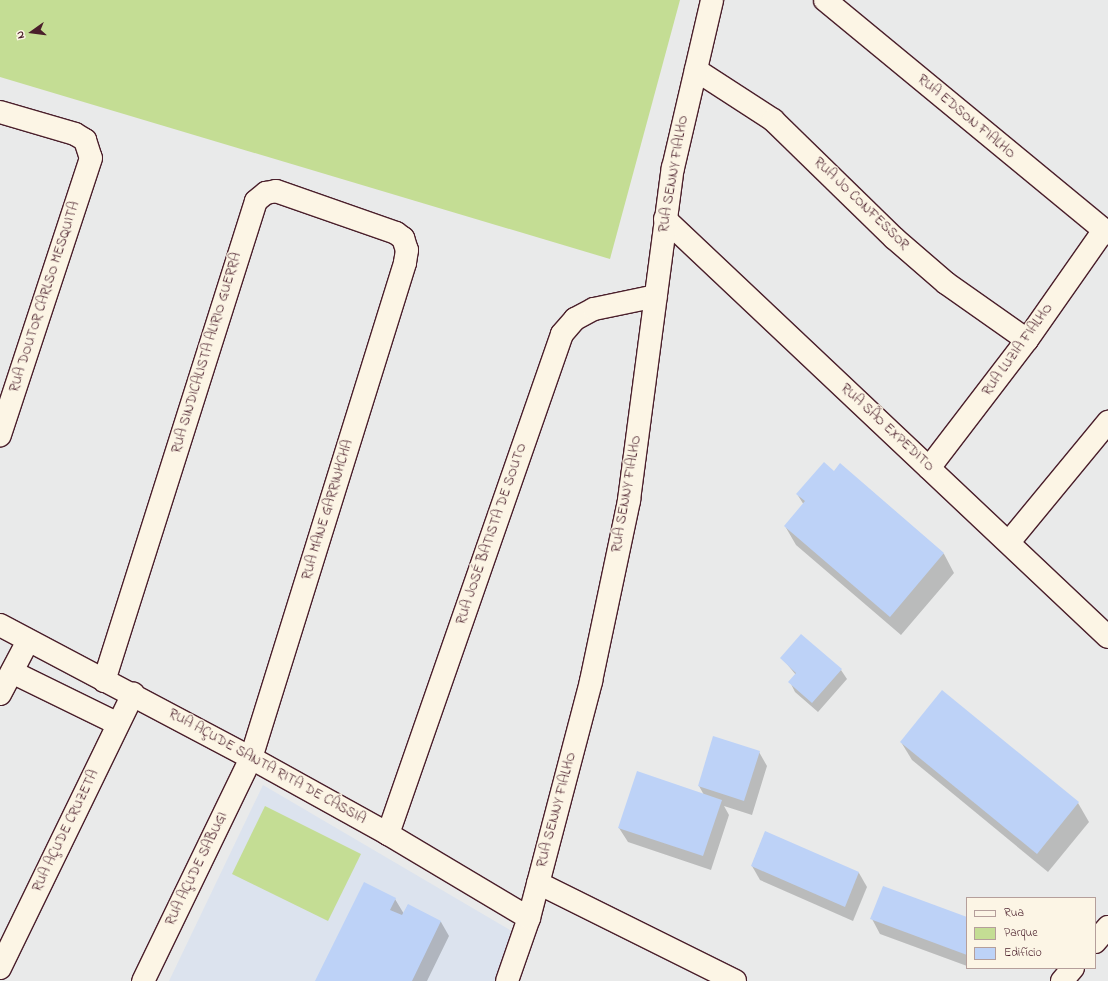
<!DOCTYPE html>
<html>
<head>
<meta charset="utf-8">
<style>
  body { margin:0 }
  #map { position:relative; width:1108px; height:981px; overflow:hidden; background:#e9eaea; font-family:"Indie Flower",sans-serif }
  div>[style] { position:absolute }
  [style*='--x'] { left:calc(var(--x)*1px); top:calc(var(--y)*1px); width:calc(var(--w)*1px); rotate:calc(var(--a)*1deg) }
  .built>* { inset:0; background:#dce3ee }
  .green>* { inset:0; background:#c4dd94 }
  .shadow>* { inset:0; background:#0003 }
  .building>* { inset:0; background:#bdd2f7 }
  .roads { filter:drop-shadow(1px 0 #4a1f2b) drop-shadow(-1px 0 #4a1f2b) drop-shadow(0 1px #4a1f2b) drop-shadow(0 -1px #4a1f2b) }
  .minor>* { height:22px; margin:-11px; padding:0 11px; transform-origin:11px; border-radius:11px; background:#fcf5e5 }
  span { translate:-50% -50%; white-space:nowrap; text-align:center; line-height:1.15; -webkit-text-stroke:3px #fcf5e5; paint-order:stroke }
  .street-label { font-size:14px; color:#4a1f2b }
  .legend { position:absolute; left:966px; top:897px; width:130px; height:72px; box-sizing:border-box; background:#fcf5e5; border:1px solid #b59f9b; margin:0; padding:5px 7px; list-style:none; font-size:12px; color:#4a1f2b }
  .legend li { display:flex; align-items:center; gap:8px; height:20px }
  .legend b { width:20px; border:1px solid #b59f9b }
  .north { position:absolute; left:12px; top:12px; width:40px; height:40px; -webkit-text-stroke:3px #fcf5e5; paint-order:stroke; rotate:256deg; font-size:11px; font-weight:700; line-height:16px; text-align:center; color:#4a1f2b }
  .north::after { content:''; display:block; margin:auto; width:14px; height:18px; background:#4a1f2b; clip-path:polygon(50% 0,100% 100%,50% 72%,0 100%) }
</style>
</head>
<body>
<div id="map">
  <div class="built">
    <i style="clip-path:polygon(263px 785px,515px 933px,502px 981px,169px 981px)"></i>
  </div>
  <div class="green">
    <i style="clip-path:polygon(0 0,680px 0,610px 259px,0 77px)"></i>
    <i style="clip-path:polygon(265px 806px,361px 854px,328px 921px,232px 874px)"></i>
  </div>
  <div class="shadow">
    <i style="clip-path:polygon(840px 464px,944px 554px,954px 573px,901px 635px,796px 545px,785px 526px,804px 505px,797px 494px,834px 472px)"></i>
    <i style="clip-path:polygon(782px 658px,841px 670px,847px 679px,818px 712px,795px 692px,790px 682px,796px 675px)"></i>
    <i style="clip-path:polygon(901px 742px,1078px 803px,1089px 822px,1048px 872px,912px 760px)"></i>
    <i style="clip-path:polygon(759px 752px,767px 766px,752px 815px,724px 806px,729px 815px,711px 870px,628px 842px,619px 828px,704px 795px,699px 786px)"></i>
    <i style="clip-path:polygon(766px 833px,859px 873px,867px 887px,853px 921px,760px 880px,752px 866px)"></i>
    <i style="clip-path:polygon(395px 899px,404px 914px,408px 905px,441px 922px,449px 936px,427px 981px,316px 981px)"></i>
    <i style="clip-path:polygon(967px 918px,967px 966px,880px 934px,872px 919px)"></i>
  </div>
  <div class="building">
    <i style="clip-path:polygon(824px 462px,834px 471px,840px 463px,944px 553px,890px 617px,784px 526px,805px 501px,796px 494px)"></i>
    <i style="clip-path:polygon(801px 634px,842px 669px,812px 703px,788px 682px,796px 673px,780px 658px)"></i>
    <i style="clip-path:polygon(942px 690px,1079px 802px,1037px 854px,900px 742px)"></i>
    <i style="clip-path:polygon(713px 736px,760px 751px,744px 801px,698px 786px)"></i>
    <i style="clip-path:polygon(637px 771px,722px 800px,703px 856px,618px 828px)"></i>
    <i style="clip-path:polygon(765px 831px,859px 872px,845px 907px,751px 866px)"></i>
    <i style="clip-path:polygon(364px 882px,396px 898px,390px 910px,402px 915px,408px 904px,441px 921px,412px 981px,315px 981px)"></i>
    <i style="clip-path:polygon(883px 886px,967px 917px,967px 955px,870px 919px)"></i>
  </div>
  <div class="roads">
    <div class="minor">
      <i style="--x:825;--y:0;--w:367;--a:39.5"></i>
      <i style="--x:696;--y:70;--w:92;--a:33"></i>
      <i style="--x:773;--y:120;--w:169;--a:44.3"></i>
      <i style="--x:894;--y:238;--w:69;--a:40.9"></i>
      <i style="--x:946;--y:283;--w:99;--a:35.1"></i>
      <i style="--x:0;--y:112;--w:78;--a:16.3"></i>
      <i style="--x:75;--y:134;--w:12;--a:31"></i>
      <i style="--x:85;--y:140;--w:19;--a:72"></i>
      <i style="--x:91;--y:158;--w:292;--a:108.2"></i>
      <i style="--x:665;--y:219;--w:609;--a:43.34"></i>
      <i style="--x:929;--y:468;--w:161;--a:-52.6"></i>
      <i style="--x:1027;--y:340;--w:134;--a:-55"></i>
      <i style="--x:1009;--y:542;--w:156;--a:-50.5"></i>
      <i style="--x:0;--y:625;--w:284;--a:27.9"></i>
      <i style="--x:251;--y:758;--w:157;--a:29"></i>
      <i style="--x:388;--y:834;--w:164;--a:30.8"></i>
      <i style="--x:12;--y:672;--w:118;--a:26.1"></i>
      <i style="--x:104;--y:681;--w:503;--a:-72.43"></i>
      <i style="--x:256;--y:201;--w:13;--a:-39"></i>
      <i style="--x:266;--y:193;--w:10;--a:-11"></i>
      <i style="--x:276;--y:191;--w:127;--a:19.3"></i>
      <i style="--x:396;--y:233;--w:9;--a:36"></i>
      <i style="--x:403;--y:238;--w:13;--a:72"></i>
      <i style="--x:407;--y:250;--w:13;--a:99"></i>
      <i style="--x:405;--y:263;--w:518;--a:107.28"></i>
      <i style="--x:251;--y:758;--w:248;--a:115.8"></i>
      <i style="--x:0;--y:694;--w:60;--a:-62.2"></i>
      <i style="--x:388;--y:834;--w:529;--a:-70.81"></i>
      <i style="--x:562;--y:334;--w:20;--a:-49"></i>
      <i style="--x:575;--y:319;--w:21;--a:-28"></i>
      <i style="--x:594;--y:309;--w:63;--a:-11.8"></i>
      <i style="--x:538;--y:883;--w:220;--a:26.4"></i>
      <i style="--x:1095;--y:942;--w:20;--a:-49"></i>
      <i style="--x:0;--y:968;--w:305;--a:-64.1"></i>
      <i style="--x:507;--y:981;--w:67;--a:-70.8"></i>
      <i style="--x:529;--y:918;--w:245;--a:-75.3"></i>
      <i style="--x:591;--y:681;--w:185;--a:-78.1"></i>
      <i style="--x:629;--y:500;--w:335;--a:-82.5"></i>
      <i style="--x:673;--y:168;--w:172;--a:-76.9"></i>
      <i style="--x:1062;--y:981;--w:17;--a:-50"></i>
    </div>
  </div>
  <div class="street-label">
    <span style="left:966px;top:117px;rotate:40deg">RUA EDSON FIALHO</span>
    <span style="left:674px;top:174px;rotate:-80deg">RUA SENNY FIALHO</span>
    <span style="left:861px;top:204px;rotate:44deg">RUA JO CONFESSOR</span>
    <span style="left:45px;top:297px;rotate:-72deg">RUA DOUTOR CARLSO MESQUITA</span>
    <span style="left:1018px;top:350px;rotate:-54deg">RUA LUZIA FIALHO</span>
    <span style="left:207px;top:353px;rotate:-73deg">RUA SINDICALISTA ALIRIO GUERRA</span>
    <span style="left:887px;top:428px;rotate:43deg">RUA SÃO EXPEDITO</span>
    <span style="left:627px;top:494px;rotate:-80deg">RUA SENNY FIALHO</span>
    <span style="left:328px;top:510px;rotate:-73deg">RUA MANE GARRINHCHA</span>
    <span style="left:492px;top:534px;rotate:-71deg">RUA JOSÉ BATISTA DE SOUTO</span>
    <span style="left:267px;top:767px;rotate:29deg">RUA AÇUDE SANTA RITA DE CÁSSIA</span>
    <span style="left:557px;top:810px;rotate:-75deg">RUA SENNY FIALHO</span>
    <span style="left:66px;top:831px;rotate:-64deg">RUA AÇUDE CRUZETA</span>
    <span style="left:197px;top:869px;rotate:-64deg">RUA AÇUDE SABUGI</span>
  </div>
  <ul class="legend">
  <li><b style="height:5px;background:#fcf5e5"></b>Rua</li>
  <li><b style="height:11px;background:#c4dd94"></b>Parque</li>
  <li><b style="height:11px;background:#bdd2f7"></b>Edifício</li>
  </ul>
  <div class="north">N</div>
</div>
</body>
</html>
